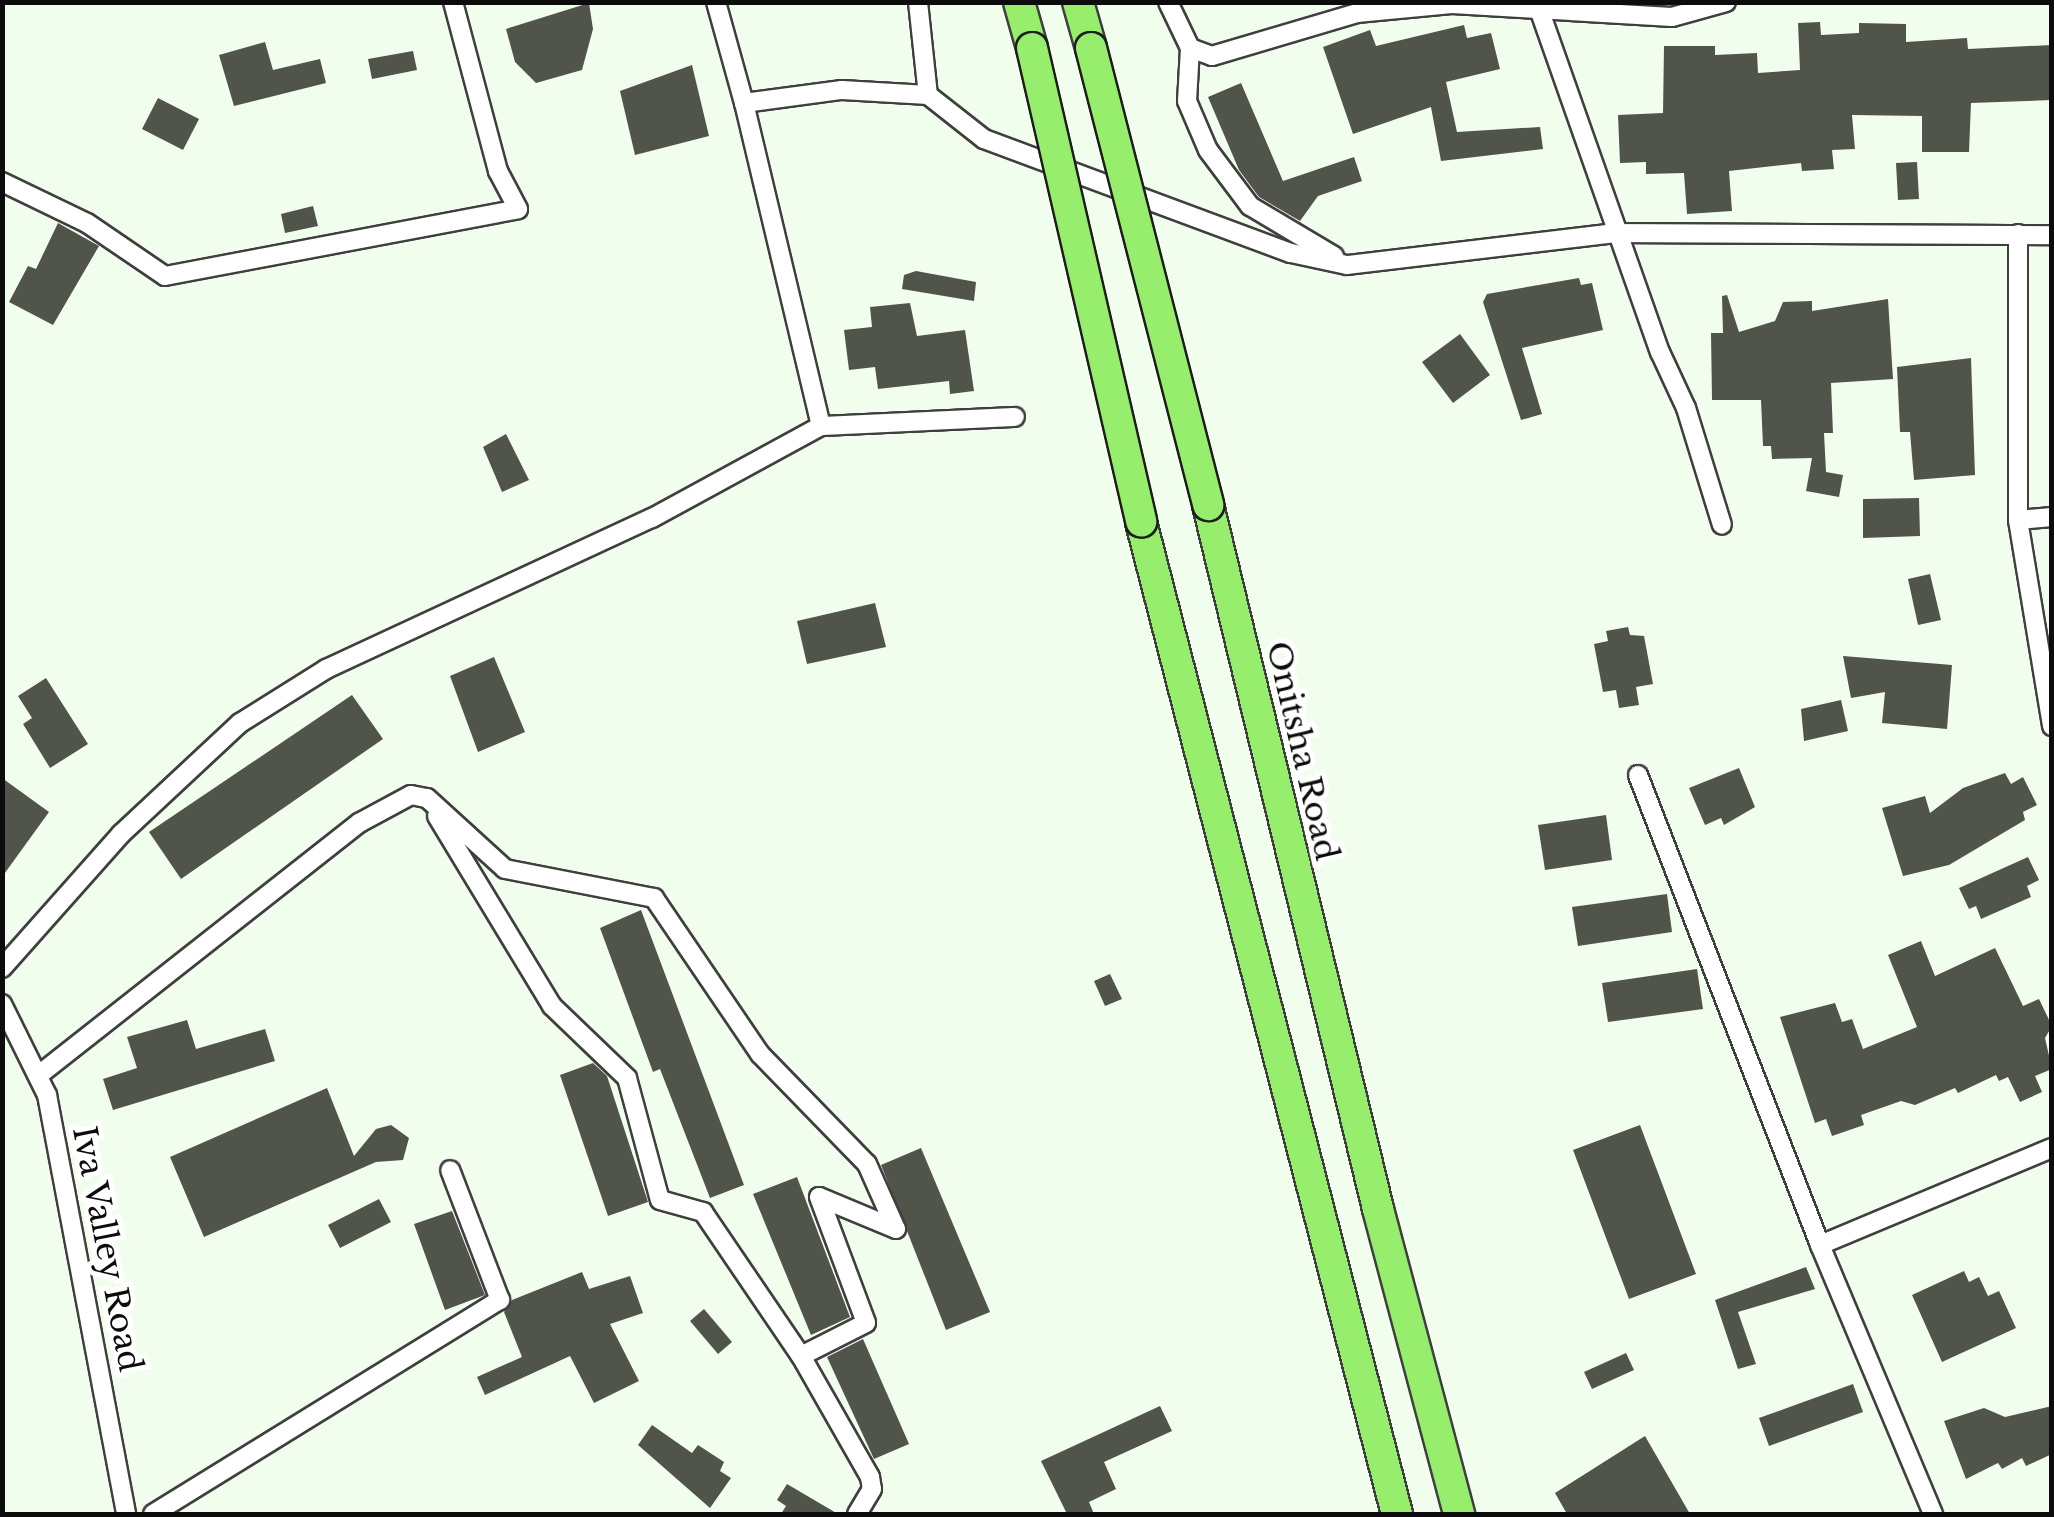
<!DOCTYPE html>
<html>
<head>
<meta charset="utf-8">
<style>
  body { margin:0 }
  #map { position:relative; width:2054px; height:1517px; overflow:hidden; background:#f2feed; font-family:"Libre Baskerville",serif }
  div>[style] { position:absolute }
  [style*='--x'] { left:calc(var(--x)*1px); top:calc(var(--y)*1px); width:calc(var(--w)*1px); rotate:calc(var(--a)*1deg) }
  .building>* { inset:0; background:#51544a }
  .roads { filter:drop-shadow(2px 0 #3f3f3f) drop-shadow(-2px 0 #3f3f3f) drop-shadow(0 2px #3f3f3f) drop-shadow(0 -2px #3f3f3f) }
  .minor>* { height:18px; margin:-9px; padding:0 9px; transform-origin:9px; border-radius:9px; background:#fff }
  .primary>* { height:30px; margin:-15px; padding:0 15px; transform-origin:15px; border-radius:15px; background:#97ee6c }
  .bridges { filter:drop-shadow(2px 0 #1d1d1d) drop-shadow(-2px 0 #1d1d1d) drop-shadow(0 2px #1d1d1d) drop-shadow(0 -2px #1d1d1d) }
  .primary-bridge>* { height:30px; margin:-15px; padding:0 15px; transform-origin:15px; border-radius:15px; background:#97ee6c }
  span { translate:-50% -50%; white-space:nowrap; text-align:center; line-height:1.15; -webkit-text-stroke:10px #fff; paint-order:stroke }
  .street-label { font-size:32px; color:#0c0c0c }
  .frame { position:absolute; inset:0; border:5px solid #0c0c0c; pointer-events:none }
</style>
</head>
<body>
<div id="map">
  <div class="building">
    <i style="clip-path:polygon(589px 3px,593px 29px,582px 70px,536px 83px,515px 62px,506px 29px)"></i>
    <i style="clip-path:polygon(1820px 22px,1821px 35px,1859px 33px,1859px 23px,1906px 24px,1906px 42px,1967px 38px,1968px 49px,2052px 45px,2052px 100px,1971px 103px,1969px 152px,1922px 152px,1922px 116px,1852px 115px,1855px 149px,1832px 150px,1834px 169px,1802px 171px,1801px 163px,1729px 171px,1732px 211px,1687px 214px,1684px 173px,1646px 174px,1646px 162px,1620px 163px,1618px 115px,1663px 113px,1664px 46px,1715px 46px,1715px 55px,1757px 53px,1758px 73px,1800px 70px,1798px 23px)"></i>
    <i style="clip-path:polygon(1464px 25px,1467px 38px,1491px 33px,1500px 69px,1446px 82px,1457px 132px,1540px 127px,1543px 149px,1441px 161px,1431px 107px,1353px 134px,1323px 47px,1370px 30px,1376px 46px)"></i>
    <i style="clip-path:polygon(265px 42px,273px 70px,320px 59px,326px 83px,234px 106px,219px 55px)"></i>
    <i style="clip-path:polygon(413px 51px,417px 70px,372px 79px,368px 59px)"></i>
    <i style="clip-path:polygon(692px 65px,709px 136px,635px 155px,620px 91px)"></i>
    <i style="clip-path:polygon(1241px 83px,1283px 181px,1354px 157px,1362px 181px,1318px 196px,1300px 221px,1259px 197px,1239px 170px,1208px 97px)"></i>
    <i style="clip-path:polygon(158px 98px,199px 119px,183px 150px,142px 129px)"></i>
    <i style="clip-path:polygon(1917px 162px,1919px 199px,1898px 200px,1896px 163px)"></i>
    <i style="clip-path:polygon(313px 206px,318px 226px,285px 233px,281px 214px)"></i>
    <i style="clip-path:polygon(58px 223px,99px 246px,53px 325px,9px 302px,28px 266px,36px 269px)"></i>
    <i style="clip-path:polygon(916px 271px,976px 282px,974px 301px,902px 289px,904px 275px)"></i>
    <i style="clip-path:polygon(1579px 278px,1581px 285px,1592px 283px,1603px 330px,1522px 348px,1542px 414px,1521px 420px,1483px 302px,1487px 294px)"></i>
    <i style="clip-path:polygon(1727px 295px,1739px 332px,1775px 321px,1783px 302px,1812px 301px,1812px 311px,1888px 299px,1893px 379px,1831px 383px,1833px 433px,1824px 433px,1826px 472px,1843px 475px,1839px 497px,1806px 491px,1812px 458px,1772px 459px,1771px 446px,1763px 446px,1761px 400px,1712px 400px,1711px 333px,1723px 333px,1722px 296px)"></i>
    <i style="clip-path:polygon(910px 303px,917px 336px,965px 330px,974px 391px,950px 394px,949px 381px,878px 389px,875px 367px,849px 370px,844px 330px,872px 327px,870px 307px)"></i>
    <i style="clip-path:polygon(1460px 334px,1490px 375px,1453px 403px,1422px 362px)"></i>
    <i style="clip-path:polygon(1971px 358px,1975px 475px,1914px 480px,1910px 432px,1900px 432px,1897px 367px)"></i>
    <i style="clip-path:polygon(506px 434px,529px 480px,502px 492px,483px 447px)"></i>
    <i style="clip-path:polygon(1919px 498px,1920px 536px,1863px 538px,1863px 499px)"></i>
    <i style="clip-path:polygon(1930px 574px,1941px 620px,1918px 625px,1908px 579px)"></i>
    <i style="clip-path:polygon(875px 603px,886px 647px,807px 664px,797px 621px)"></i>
    <i style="clip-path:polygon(1628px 627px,1630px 635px,1644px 636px,1653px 684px,1636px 687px,1639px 705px,1619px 708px,1616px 690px,1603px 692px,1594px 644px,1608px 641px,1606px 631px)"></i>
    <i style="clip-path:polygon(1843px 656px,1952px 665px,1947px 729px,1882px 723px,1885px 692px,1851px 698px)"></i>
    <i style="clip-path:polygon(494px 657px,525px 732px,478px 752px,450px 676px)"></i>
    <i style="clip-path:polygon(46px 678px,88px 744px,50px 768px,23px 724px,32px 718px,18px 696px)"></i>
    <i style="clip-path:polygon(352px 695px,383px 739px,181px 879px,149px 832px)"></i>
    <i style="clip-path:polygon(1841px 700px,1848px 731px,1804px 741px,1801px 709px)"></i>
    <i style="clip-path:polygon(1739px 768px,1755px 807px,1724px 825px,1721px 818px,1705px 825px,1689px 788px)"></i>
    <i style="clip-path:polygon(2005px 773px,2011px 784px,2023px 777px,2037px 805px,2023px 812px,2025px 820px,1949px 865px,1903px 876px,1882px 808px,1925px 796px,1930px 813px,1963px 788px)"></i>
    <i style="clip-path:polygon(2px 778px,49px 812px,2px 877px)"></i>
    <i style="clip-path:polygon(1606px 815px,1612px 860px,1545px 870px,1538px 825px)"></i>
    <i style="clip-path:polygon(2028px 857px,2039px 880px,2027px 886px,2031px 897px,1981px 919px,1976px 906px,1969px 909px,1959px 888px)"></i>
    <i style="clip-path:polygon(1667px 894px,1672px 932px,1578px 946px,1572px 907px)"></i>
    <i style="clip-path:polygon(641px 910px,744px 1185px,710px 1198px,660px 1069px,653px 1072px,600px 928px)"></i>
    <i style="clip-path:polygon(1921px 941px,1935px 976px,1995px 948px,2023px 1006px,2039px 999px,2052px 1026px,2045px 1038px,2052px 1069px,2035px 1076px,2042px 1092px,2020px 1102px,2008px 1077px,1999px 1081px,1996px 1075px,1958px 1093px,1955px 1088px,1915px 1105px,1901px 1101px,1861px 1115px,1864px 1125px,1832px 1136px,1826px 1119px,1815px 1123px,1780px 1017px,1835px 1003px,1842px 1022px,1852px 1019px,1863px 1049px,1917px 1027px,1888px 955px)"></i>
    <i style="clip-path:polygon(1697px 969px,1703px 1009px,1608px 1022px,1602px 983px)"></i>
    <i style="clip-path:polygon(1110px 974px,1122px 999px,1105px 1006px,1094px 981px)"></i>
    <i style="clip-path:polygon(187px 1020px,196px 1049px,265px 1029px,275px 1061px,113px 1110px,103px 1079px,137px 1068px,127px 1037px)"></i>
    <i style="clip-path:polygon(593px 1063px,607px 1076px,648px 1202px,608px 1216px,560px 1075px)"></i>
    <i style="clip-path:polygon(327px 1088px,354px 1156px,376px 1129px,391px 1125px,409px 1138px,403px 1160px,376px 1162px,204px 1237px,170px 1157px)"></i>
    <i style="clip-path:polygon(1640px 1125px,1696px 1274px,1629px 1299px,1573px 1150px)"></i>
    <i style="clip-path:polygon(921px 1148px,990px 1312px,946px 1330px,881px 1165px)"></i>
    <i style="clip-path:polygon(797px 1177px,850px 1317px,811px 1335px,753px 1194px)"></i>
    <i style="clip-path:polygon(379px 1199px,391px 1222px,340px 1248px,328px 1225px)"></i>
    <i style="clip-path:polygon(452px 1211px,485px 1295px,445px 1310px,414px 1224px)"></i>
    <i style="clip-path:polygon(1806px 1267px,1815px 1289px,1738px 1312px,1756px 1364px,1738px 1369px,1715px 1300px)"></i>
    <i style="clip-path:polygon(1964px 1271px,1969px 1282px,1979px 1277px,1988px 1296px,1999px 1291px,2016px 1328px,1942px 1362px,1912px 1295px)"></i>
    <i style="clip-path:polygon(582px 1272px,589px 1289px,630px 1276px,643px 1313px,610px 1324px,639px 1381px,594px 1403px,570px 1356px,485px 1395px,477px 1377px,522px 1357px,504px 1312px,512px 1300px)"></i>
    <i style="clip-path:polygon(704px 1309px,732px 1342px,718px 1354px,690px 1321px)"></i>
    <i style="clip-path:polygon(863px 1339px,909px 1444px,874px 1459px,827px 1357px)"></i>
    <i style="clip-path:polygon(1626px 1353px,1634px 1370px,1592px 1389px,1584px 1372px)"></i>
    <i style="clip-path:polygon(1853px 1384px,1863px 1412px,1769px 1446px,1759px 1418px)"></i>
    <i style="clip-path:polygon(1160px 1406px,1172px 1431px,1104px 1462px,1116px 1489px,1089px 1502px,1094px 1514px,1067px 1514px,1041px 1461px)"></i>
    <i style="clip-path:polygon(2052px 1406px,2052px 1454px,2026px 1466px,2022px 1458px,2002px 1469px,1998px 1463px,1966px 1479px,1944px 1421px,1984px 1408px,2005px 1417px)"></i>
    <i style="clip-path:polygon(652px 1425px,692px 1453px,698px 1445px,724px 1462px,720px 1471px,731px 1478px,710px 1508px,638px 1445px)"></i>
    <i style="clip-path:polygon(1645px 1436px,1690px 1514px,1567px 1514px,1555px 1493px)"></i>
    <i style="clip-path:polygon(787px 1484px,838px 1514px,781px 1514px,786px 1506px,777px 1500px)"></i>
  </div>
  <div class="roads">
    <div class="minor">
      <i style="--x:716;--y:2;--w:105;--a:74.5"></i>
      <i style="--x:918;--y:2;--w:94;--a:83.9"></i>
      <i style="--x:1168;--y:2;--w:51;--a:64.4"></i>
      <i style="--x:1190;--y:48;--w:23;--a:20"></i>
      <i style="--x:1212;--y:56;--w:151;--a:-16.5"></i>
      <i style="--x:1357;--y:13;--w:95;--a:-5.4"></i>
      <i style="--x:1452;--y:4;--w:220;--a:3.4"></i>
      <i style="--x:1672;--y:17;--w:56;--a:-15.5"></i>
      <i style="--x:1538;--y:6;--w:367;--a:70.6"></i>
      <i style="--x:1660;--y:352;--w:62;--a:65.1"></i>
      <i style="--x:1686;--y:408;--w:122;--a:72.9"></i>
      <i style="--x:1190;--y:48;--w:53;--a:93.2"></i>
      <i style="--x:1187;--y:101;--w:53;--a:66.8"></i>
      <i style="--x:1208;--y:150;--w:70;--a:53.1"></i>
      <i style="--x:1250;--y:206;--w:98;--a:30.8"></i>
      <i style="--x:2;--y:182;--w:94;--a:25.8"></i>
      <i style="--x:87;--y:223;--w:94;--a:34.2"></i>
      <i style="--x:165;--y:276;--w:359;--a:-10.7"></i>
      <i style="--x:518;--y:209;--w:43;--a:-117.8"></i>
      <i style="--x:498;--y:171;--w:175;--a:-104.9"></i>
      <i style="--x:2018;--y:234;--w:286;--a:90"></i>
      <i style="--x:2018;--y:520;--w:209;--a:80.6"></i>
      <i style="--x:821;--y:426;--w:332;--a:-103.4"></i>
      <i style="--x:744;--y:103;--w:99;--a:-7.6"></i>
      <i style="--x:842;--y:90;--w:86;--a:3.3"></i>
      <i style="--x:928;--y:95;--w:71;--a:38.2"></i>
      <i style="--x:984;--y:139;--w:327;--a:20.4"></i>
      <i style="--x:1291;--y:253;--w:57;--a:12.1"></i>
      <i style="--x:1347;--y:265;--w:272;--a:-6.8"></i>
      <i style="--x:1617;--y:233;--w:435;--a:0.3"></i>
      <i style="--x:2018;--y:520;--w:34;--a:-5"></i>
      <i style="--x:1638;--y:775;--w:504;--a:68.83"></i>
      <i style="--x:1820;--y:1245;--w:292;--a:67.2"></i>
      <i style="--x:437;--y:816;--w:222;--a:58.8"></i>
      <i style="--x:552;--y:1006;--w:104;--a:43.8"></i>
      <i style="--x:627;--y:1078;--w:126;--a:74.9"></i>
      <i style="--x:660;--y:1200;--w:45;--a:15.6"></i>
      <i style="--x:703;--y:1212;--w:174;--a:55.8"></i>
      <i style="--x:2;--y:968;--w:179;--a:-48.4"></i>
      <i style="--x:121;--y:834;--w:163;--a:-43"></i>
      <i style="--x:240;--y:723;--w:102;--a:-32.1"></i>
      <i style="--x:326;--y:669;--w:359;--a:-24.9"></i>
      <i style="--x:652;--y:518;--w:192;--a:-28.6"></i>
      <i style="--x:821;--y:426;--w:194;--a:-2.7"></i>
      <i style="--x:2;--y:1004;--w:102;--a:63.7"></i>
      <i style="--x:47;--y:1095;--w:426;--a:79.3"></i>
      <i style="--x:40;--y:1074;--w:406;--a:-38.2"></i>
      <i style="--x:359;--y:823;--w:59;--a:-28.3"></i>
      <i style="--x:411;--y:795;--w:16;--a:11"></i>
      <i style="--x:427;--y:798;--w:105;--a:42.3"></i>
      <i style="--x:505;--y:869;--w:152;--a:11"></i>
      <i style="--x:654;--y:898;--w:189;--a:55.8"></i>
      <i style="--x:760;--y:1054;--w:153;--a:45.8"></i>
      <i style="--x:867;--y:1164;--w:71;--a:66"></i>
      <i style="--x:896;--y:1229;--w:83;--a:-157.4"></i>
      <i style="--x:819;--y:1197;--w:134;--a:69.5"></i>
      <i style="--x:866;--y:1323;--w:73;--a:153.1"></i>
      <i style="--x:801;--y:1356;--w:139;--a:60.3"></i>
      <i style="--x:870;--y:1477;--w:12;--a:81"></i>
      <i style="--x:872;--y:1489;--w:29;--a:121"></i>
      <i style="--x:1820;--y:1245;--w:251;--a:-22.7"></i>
      <i style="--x:153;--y:1514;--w:408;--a:-31.7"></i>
      <i style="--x:500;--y:1300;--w:139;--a:-111"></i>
    </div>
    <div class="primary">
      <i style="--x:1019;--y:2;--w:48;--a:74.2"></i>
      <i style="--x:1078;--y:2;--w:48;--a:74.2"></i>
      <i style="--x:1208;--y:505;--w:724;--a:76.42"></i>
      <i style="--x:1378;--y:1209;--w:316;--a:75.1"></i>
      <i style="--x:1141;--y:522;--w:1024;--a:75.53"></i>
    </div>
  </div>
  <div class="bridges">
    <div class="primary-bridge">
      <i style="--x:1032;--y:48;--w:486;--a:77"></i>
      <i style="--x:1091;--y:48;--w:472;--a:75.6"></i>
    </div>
  </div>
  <div class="street-label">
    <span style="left:1302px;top:751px;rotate:77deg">Onitsha Road</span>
    <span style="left:107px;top:1249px;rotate:79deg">Iva Valley Road</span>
  </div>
  <div class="frame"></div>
</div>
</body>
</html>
